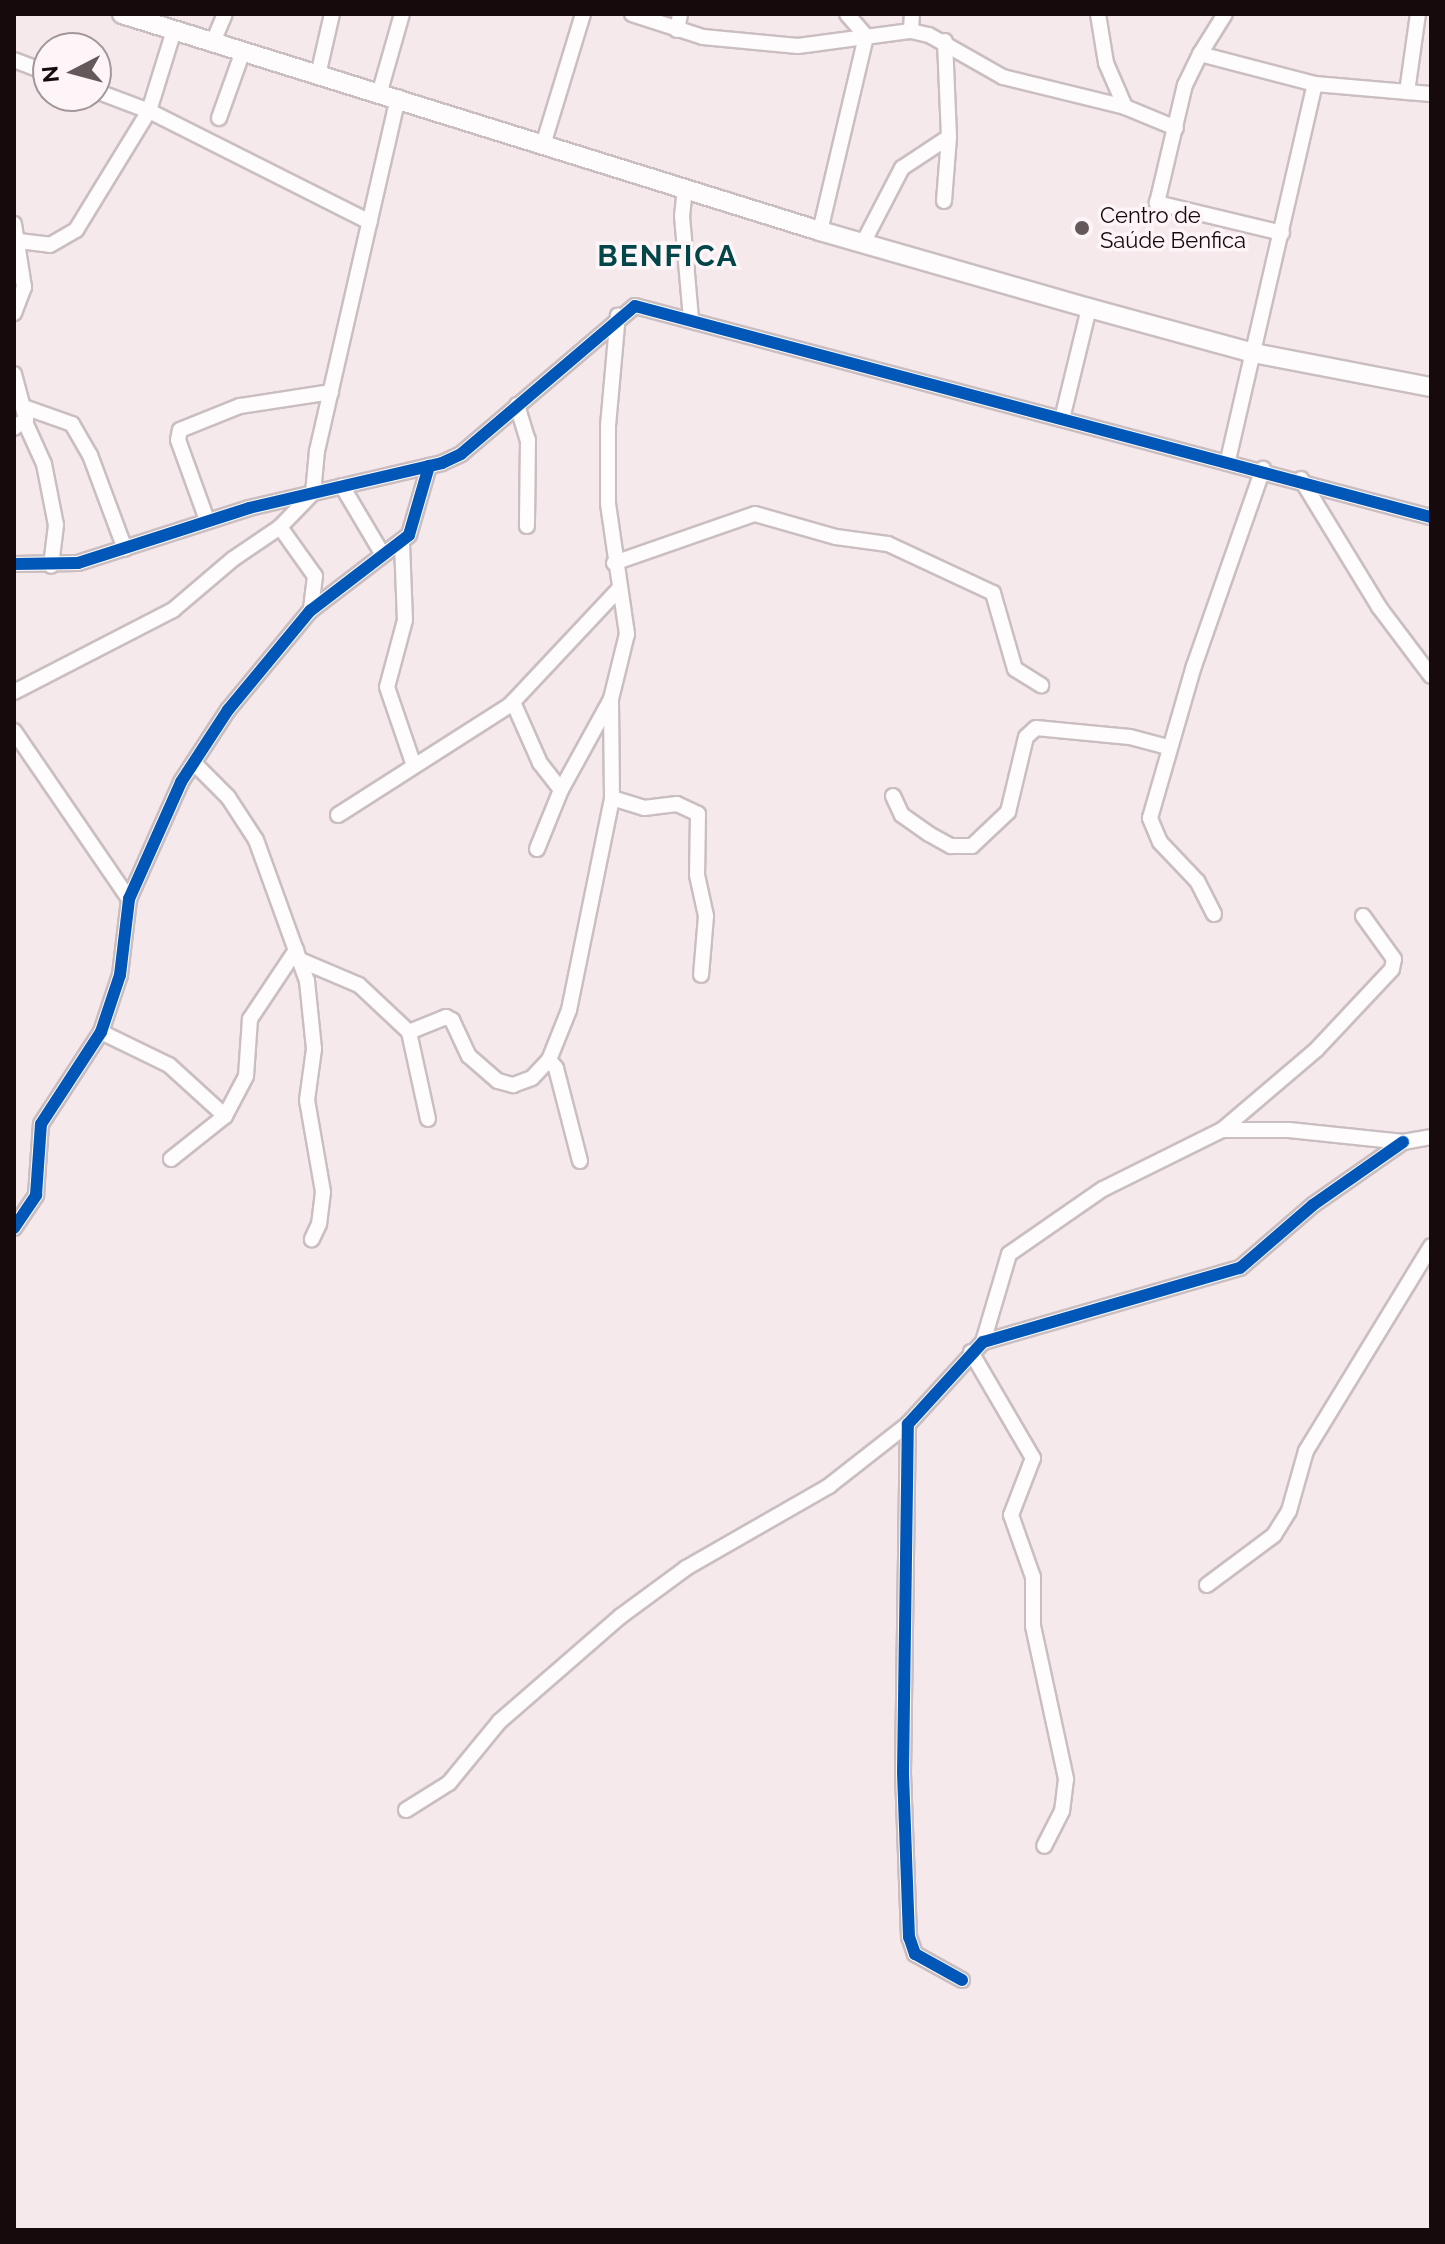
<!DOCTYPE html>
<html>
<head>
<meta charset="utf-8">
<style>
  body { margin:0 }
  #map { position:relative; width:1445px; height:2244px; overflow:hidden; background:#f5e9ec; font-family:Raleway,sans-serif }
  div>[style] { position:absolute }
  [style*='--x'] { left:calc(var(--x)*1px); top:calc(var(--y)*1px); width:calc(var(--w)*1px); rotate:calc(var(--a)*1deg) }
  .roads { filter:drop-shadow(2px 0 #cabec1) drop-shadow(-2px 0 #cabec1) drop-shadow(0 2px #cabec1) drop-shadow(0 -2px #cabec1) }
  .minor>* { height:14px; margin:-7px; padding:0 7px; transform-origin:7px; border-radius:7px; background:#fefcfc }
  .major>* { height:18px; margin:-9px; padding:0 9px; transform-origin:9px; border-radius:9px; background:#fefcfc }
  .cycleway>* { height:12px; margin:-6px; padding:0 6px; transform-origin:6px; border-radius:6px; background:#0057b8 }
  .dots>* { width:22px; height:22px; translate:-50% -50%; box-sizing:border-box; border:4px solid #fdf5f7; border-radius:50% }
  span { translate:-50% -50%; white-space:nowrap; text-align:center; line-height:1.15; -webkit-text-stroke:7px #fdf5f7; paint-order:stroke }
  .poi-label { font-size:22px; color:#160a0d }
  .left { translate:0 -50%; text-align:left }
  .district-label { font-size:30px; color:#03464a; font-weight:700; letter-spacing:2px }
  .frame { position:absolute; inset:0; border:16px solid #160a0d; pointer-events:none }
  .north { position:absolute; left:32px; top:32px; width:80px; height:80px; box-sizing:border-box; background:#fdf5f7; border:2px solid #a19799; border-radius:50%; rotate:264deg; font-size:22px; font-weight:700; line-height:32px; text-align:center; color:#160a0d }
  .north::after { content:''; display:block; margin:auto; width:28px; height:36px; background:#64585b; clip-path:polygon(50% 0,100% 100%,50% 72%,0 100%) }
</style>
</head>
<body>
<div id="map">
  <div class="roads">
    <div class="minor">
      <i style="--x:632;--y:14;--w:75;--a:17.9"></i>
      <i style="--x:703;--y:37;--w:95;--a:5.4"></i>
      <i style="--x:798;--y:46;--w:114;--a:-7.6"></i>
      <i style="--x:911;--y:31;--w:18;--a:13"></i>
      <i style="--x:929;--y:35;--w:85;--a:29.6"></i>
      <i style="--x:1003;--y:77;--w:126;--a:13.8"></i>
      <i style="--x:1125;--y:107;--w:55;--a:22.4"></i>
      <i style="--x:1098;--y:14;--w:50;--a:80.7"></i>
      <i style="--x:1106;--y:63;--w:48;--a:66.6"></i>
      <i style="--x:677;--y:30;--w:16;--a:-79"></i>
      <i style="--x:911;--y:31;--w:17;--a:-87"></i>
      <i style="--x:213;--y:42;--w:30;--a:-67"></i>
      <i style="--x:1200;--y:54;--w:47;--a:-58"></i>
      <i style="--x:14;--y:60;--w:36;--a:21"></i>
      <i style="--x:318;--y:75;--w:63;--a:-77.1"></i>
      <i style="--x:96;--y:91;--w:57;--a:20.7"></i>
      <i style="--x:149;--y:111;--w:247;--a:26.7"></i>
      <i style="--x:380;--y:91;--w:80;--a:-74.1"></i>
      <i style="--x:1407;--y:92;--w:79;--a:-82"></i>
      <i style="--x:219;--y:118;--w:71;--a:-70.3"></i>
      <i style="--x:543;--y:145;--w:137;--a:-73"></i>
      <i style="--x:685;--y:188;--w:28;--a:96"></i>
      <i style="--x:682;--y:216;--w:103;--a:85"></i>
      <i style="--x:944;--y:201;--w:64;--a:-85.5"></i>
      <i style="--x:949;--y:137;--w:96;--a:-92.4"></i>
      <i style="--x:14;--y:224;--w:64;--a:81"></i>
      <i style="--x:24;--y:287;--w:28;--a:111"></i>
      <i style="--x:820;--y:231;--w:200;--a:-76.7"></i>
      <i style="--x:866;--y:36;--w:29;--a:-131"></i>
      <i style="--x:1282;--y:233;--w:129;--a:-166.5"></i>
      <i style="--x:1157;--y:203;--w:121;--a:-76.7"></i>
      <i style="--x:1185;--y:85;--w:34;--a:-64"></i>
      <i style="--x:1200;--y:54;--w:119;--a:14.6"></i>
      <i style="--x:1315;--y:84;--w:116;--a:4.9"></i>
      <i style="--x:19;--y:241;--w:31;--a:7"></i>
      <i style="--x:50;--y:245;--w:30;--a:-30"></i>
      <i style="--x:76;--y:230;--w:140;--a:-58.5"></i>
      <i style="--x:149;--y:111;--w:85;--a:-72.8"></i>
      <i style="--x:863;--y:243;--w:85;--a:-62.5"></i>
      <i style="--x:902;--y:168;--w:56;--a:-33.4"></i>
      <i style="--x:14;--y:374;--w:47;--a:75.1"></i>
      <i style="--x:26;--y:419;--w:15;--a:143"></i>
      <i style="--x:517;--y:405;--w:37;--a:73"></i>
      <i style="--x:528;--y:440;--w:86;--a:90.7"></i>
      <i style="--x:24;--y:407;--w:51;--a:19.5"></i>
      <i style="--x:72;--y:424;--w:36;--a:60"></i>
      <i style="--x:90;--y:455;--w:100;--a:69.6"></i>
      <i style="--x:1062;--y:419;--w:114;--a:-76.3"></i>
      <i style="--x:25;--y:422;--w:46;--a:65.7"></i>
      <i style="--x:44;--y:464;--w:62;--a:78.9"></i>
      <i style="--x:56;--y:525;--w:41;--a:97"></i>
      <i style="--x:1228;--y:460;--w:386;--a:-77"></i>
      <i style="--x:1301;--y:479;--w:150;--a:58.6"></i>
      <i style="--x:1379;--y:607;--w:86;--a:53"></i>
      <i style="--x:342;--y:486;--w:80;--a:59.3"></i>
      <i style="--x:207;--y:520;--w:85;--a:-109.9"></i>
      <i style="--x:178;--y:440;--w:10;--a:-79"></i>
      <i style="--x:180;--y:430;--w:65;--a:-21.8"></i>
      <i style="--x:240;--y:406;--w:92;--a:-8.7"></i>
      <i style="--x:280;--y:527;--w:60;--a:54.5"></i>
      <i style="--x:315;--y:576;--w:34;--a:97"></i>
      <i style="--x:402;--y:543;--w:77;--a:87.8"></i>
      <i style="--x:405;--y:620;--w:69;--a:105"></i>
      <i style="--x:387;--y:687;--w:83;--a:71.1"></i>
      <i style="--x:614;--y:563;--w:149;--a:-19.2"></i>
      <i style="--x:755;--y:514;--w:84;--a:15.9"></i>
      <i style="--x:836;--y:537;--w:52;--a:7.7"></i>
      <i style="--x:888;--y:544;--w:116;--a:25"></i>
      <i style="--x:993;--y:593;--w:79;--a:73.9"></i>
      <i style="--x:1015;--y:669;--w:31;--a:32"></i>
      <i style="--x:14;--y:564;--w:64;--a:-0.9"></i>
      <i style="--x:78;--y:563;--w:180;--a:-17.8"></i>
      <i style="--x:249;--y:508;--w:198;--a:-13.1"></i>
      <i style="--x:442;--y:463;--w:21;--a:-25"></i>
      <i style="--x:461;--y:454;--w:228;--a:-40.4"></i>
      <i style="--x:635;--y:306;--w:823;--a:14.85"></i>
      <i style="--x:14;--y:692;--w:179;--a:-27.3"></i>
      <i style="--x:173;--y:610;--w:79;--a:-40.4"></i>
      <i style="--x:233;--y:559;--w:57;--a:-34.2"></i>
      <i style="--x:280;--y:527;--w:47;--a:-45.9"></i>
      <i style="--x:313;--y:493;--w:42;--a:-84.6"></i>
      <i style="--x:317;--y:451;--w:363;--a:-77.1"></i>
      <i style="--x:513;--y:702;--w:67;--a:66.1"></i>
      <i style="--x:540;--y:763;--w:34;--a:52"></i>
      <i style="--x:14;--y:731;--w:204;--a:55.6"></i>
      <i style="--x:194;--y:763;--w:48;--a:45"></i>
      <i style="--x:228;--y:797;--w:51;--a:56.9"></i>
      <i style="--x:256;--y:840;--w:150;--a:70.1"></i>
      <i style="--x:307;--y:981;--w:68;--a:84.1"></i>
      <i style="--x:314;--y:1049;--w:51;--a:97.8"></i>
      <i style="--x:307;--y:1100;--w:93;--a:80.1"></i>
      <i style="--x:323;--y:1192;--w:32;--a:97"></i>
      <i style="--x:319;--y:1224;--w:17;--a:115"></i>
      <i style="--x:893;--y:796;--w:21;--a:65"></i>
      <i style="--x:902;--y:815;--w:33;--a:35"></i>
      <i style="--x:929;--y:834;--w:25;--a:29"></i>
      <i style="--x:951;--y:846;--w:21;--a:0"></i>
      <i style="--x:972;--y:846;--w:50;--a:-43.4"></i>
      <i style="--x:1008;--y:812;--w:77;--a:-76.5"></i>
      <i style="--x:1026;--y:737;--w:13;--a:-42"></i>
      <i style="--x:1036;--y:728;--w:94;--a:5.5"></i>
      <i style="--x:1130;--y:737;--w:39;--a:15"></i>
      <i style="--x:612;--y:798;--w:34;--a:17"></i>
      <i style="--x:644;--y:808;--w:33;--a:-7"></i>
      <i style="--x:677;--y:804;--w:23;--a:25"></i>
      <i style="--x:698;--y:814;--w:61;--a:90.9"></i>
      <i style="--x:697;--y:875;--w:42;--a:77.6"></i>
      <i style="--x:706;--y:916;--w:59;--a:94.8"></i>
      <i style="--x:338;--y:815;--w:204;--a:-32.6"></i>
      <i style="--x:510;--y:705;--w:158;--a:-46.8"></i>
      <i style="--x:537;--y:849;--w:64;--a:-67.9"></i>
      <i style="--x:561;--y:790;--w:104;--a:-61.2"></i>
      <i style="--x:1214;--y:914;--w:37;--a:-117"></i>
      <i style="--x:1197;--y:881;--w:54;--a:-133.5"></i>
      <i style="--x:1160;--y:842;--w:26;--a:-113"></i>
      <i style="--x:1150;--y:818;--w:158;--a:-73.9"></i>
      <i style="--x:1194;--y:666;--w:209;--a:-70.7"></i>
      <i style="--x:300;--y:960;--w:64;--a:23"></i>
      <i style="--x:359;--y:985;--w:69;--a:43.2"></i>
      <i style="--x:409;--y:1032;--w:89;--a:77.7"></i>
      <i style="--x:101;--y:1032;--w:76;--a:25.9"></i>
      <i style="--x:169;--y:1065;--w:76;--a:42.3"></i>
      <i style="--x:409;--y:1032;--w:40;--a:-22"></i>
      <i style="--x:446;--y:1017;--w:7;--a:27"></i>
      <i style="--x:452;--y:1020;--w:40;--a:65"></i>
      <i style="--x:469;--y:1056;--w:38;--a:41"></i>
      <i style="--x:498;--y:1081;--w:16;--a:15"></i>
      <i style="--x:513;--y:1085;--w:20;--a:-20"></i>
      <i style="--x:532;--y:1078;--w:25;--a:-47"></i>
      <i style="--x:1222;--y:1130;--w:123;--a:-40.4"></i>
      <i style="--x:1316;--y:1050;--w:111;--a:-46.8"></i>
      <i style="--x:1392;--y:969;--w:10;--a:-79"></i>
      <i style="--x:1394;--y:959;--w:53;--a:-125.8"></i>
      <i style="--x:171;--y:1159;--w:69;--a:-38.5"></i>
      <i style="--x:225;--y:1116;--w:45;--a:-62.3"></i>
      <i style="--x:246;--y:1076;--w:57;--a:-86"></i>
      <i style="--x:250;--y:1019;--w:83;--a:-56.3"></i>
      <i style="--x:580;--y:1161;--w:96;--a:-104.5"></i>
      <i style="--x:556;--y:1068;--w:11;--a:-131"></i>
      <i style="--x:549;--y:1060;--w:54;--a:-68.2"></i>
      <i style="--x:569;--y:1010;--w:216;--a:-78.5"></i>
      <i style="--x:612;--y:798;--w:99;--a:-90.6"></i>
      <i style="--x:611;--y:699;--w:67;--a:-76.2"></i>
      <i style="--x:627;--y:634;--w:132;--a:-98.3"></i>
      <i style="--x:608;--y:503;--w:77;--a:-90"></i>
      <i style="--x:608;--y:426;--w:111;--a:-84.9"></i>
      <i style="--x:14;--y:1228;--w:40;--a:-56"></i>
      <i style="--x:36;--y:1195;--w:71;--a:-86"></i>
      <i style="--x:41;--y:1124;--w:110;--a:-56.9"></i>
      <i style="--x:101;--y:1032;--w:60;--a:-71.6"></i>
      <i style="--x:120;--y:975;--w:77;--a:-83.2"></i>
      <i style="--x:129;--y:899;--w:128;--a:-66"></i>
      <i style="--x:181;--y:782;--w:86;--a:-56.9"></i>
      <i style="--x:228;--y:710;--w:129;--a:-50.4"></i>
      <i style="--x:310;--y:611;--w:125;--a:-37.5"></i>
      <i style="--x:409;--y:535;--w:72;--a:-73.8"></i>
      <i style="--x:983;--y:1342;--w:92;--a:-73.5"></i>
      <i style="--x:1009;--y:1254;--w:114;--a:-34.7"></i>
      <i style="--x:1103;--y:1189;--w:133;--a:-26.4"></i>
      <i style="--x:1222;--y:1130;--w:67;--a:0"></i>
      <i style="--x:1289;--y:1130;--w:115;--a:6"></i>
      <i style="--x:1403;--y:1142;--w:28;--a:-10"></i>
      <i style="--x:971;--y:1352;--w:123;--a:59.7"></i>
      <i style="--x:1033;--y:1458;--w:61;--a:111.1"></i>
      <i style="--x:1011;--y:1515;--w:66;--a:70.5"></i>
      <i style="--x:1033;--y:1577;--w:49;--a:90"></i>
      <i style="--x:1033;--y:1626;--w:157;--a:77.8"></i>
      <i style="--x:1066;--y:1779;--w:32;--a:97"></i>
      <i style="--x:1062;--y:1811;--w:39;--a:117"></i>
      <i style="--x:1207;--y:1585;--w:84;--a:-36.7"></i>
      <i style="--x:1274;--y:1535;--w:28;--a:-58"></i>
      <i style="--x:1289;--y:1511;--w:62;--a:-74.2"></i>
      <i style="--x:1306;--y:1451;--w:240;--a:-58.6"></i>
      <i style="--x:406;--y:1810;--w:51;--a:-32.1"></i>
      <i style="--x:449;--y:1783;--w:80;--a:-50.6"></i>
      <i style="--x:500;--y:1721;--w:160;--a:-41"></i>
      <i style="--x:621;--y:1616;--w:81;--a:-36.4"></i>
      <i style="--x:686;--y:1568;--w:165;--a:-29.8"></i>
      <i style="--x:829;--y:1486;--w:100;--a:-38.1"></i>
      <i style="--x:962;--y:1980;--w:54;--a:-151"></i>
      <i style="--x:915;--y:1954;--w:18;--a:-109"></i>
      <i style="--x:909;--y:1937;--w:165;--a:-92.1"></i>
      <i style="--x:903;--y:1772;--w:348;--a:-89.2"></i>
      <i style="--x:908;--y:1424;--w:111;--a:-47.6"></i>
      <i style="--x:983;--y:1342;--w:267;--a:-16.1"></i>
      <i style="--x:1240;--y:1268;--w:96;--a:-40.8"></i>
      <i style="--x:1313;--y:1205;--w:110;--a:-35"></i>
    </div>
    <div class="major">
      <i style="--x:122;--y:14;--w:731;--a:17.27"></i>
      <i style="--x:820;--y:231;--w:280;--a:16"></i>
      <i style="--x:1089;--y:308;--w:171;--a:15.3"></i>
      <i style="--x:1254;--y:353;--w:180;--a:10.9"></i>
    </div>
  </div>
  <div class="cycleway">
    <i style="--x:14;--y:564;--w:64;--a:-0.9"></i>
    <i style="--x:78;--y:563;--w:180;--a:-17.8"></i>
    <i style="--x:249;--y:508;--w:198;--a:-13.1"></i>
    <i style="--x:442;--y:463;--w:21;--a:-25"></i>
    <i style="--x:461;--y:454;--w:228;--a:-40.4"></i>
    <i style="--x:635;--y:306;--w:823;--a:14.85"></i>
    <i style="--x:14;--y:1228;--w:40;--a:-56"></i>
    <i style="--x:36;--y:1195;--w:71;--a:-86"></i>
    <i style="--x:41;--y:1124;--w:110;--a:-56.9"></i>
    <i style="--x:101;--y:1032;--w:60;--a:-71.6"></i>
    <i style="--x:120;--y:975;--w:77;--a:-83.2"></i>
    <i style="--x:129;--y:899;--w:128;--a:-66"></i>
    <i style="--x:181;--y:782;--w:86;--a:-56.9"></i>
    <i style="--x:228;--y:710;--w:129;--a:-50.4"></i>
    <i style="--x:310;--y:611;--w:125;--a:-37.5"></i>
    <i style="--x:409;--y:535;--w:72;--a:-73.8"></i>
    <i style="--x:962;--y:1980;--w:54;--a:-151"></i>
    <i style="--x:915;--y:1954;--w:18;--a:-109"></i>
    <i style="--x:909;--y:1937;--w:165;--a:-92.1"></i>
    <i style="--x:903;--y:1772;--w:348;--a:-89.2"></i>
    <i style="--x:908;--y:1424;--w:111;--a:-47.6"></i>
    <i style="--x:983;--y:1342;--w:267;--a:-16.1"></i>
    <i style="--x:1240;--y:1268;--w:96;--a:-40.8"></i>
    <i style="--x:1313;--y:1205;--w:110;--a:-35"></i>
  </div>
  <div class="dots">
    <i style="left:1082px;top:228px;background:#64585b"></i>
  </div>
  <div class="poi-label">
    <span class="left" style="left:1100px;top:228px">Centro de<br>Saúde Benfica</span>
  </div>
  <div class="district-label">
    <span style="left:668px;top:256px">BENFICA</span>
  </div>
  <div class="frame"></div>
  <div class="north">N</div>
</div>
</body>
</html>
